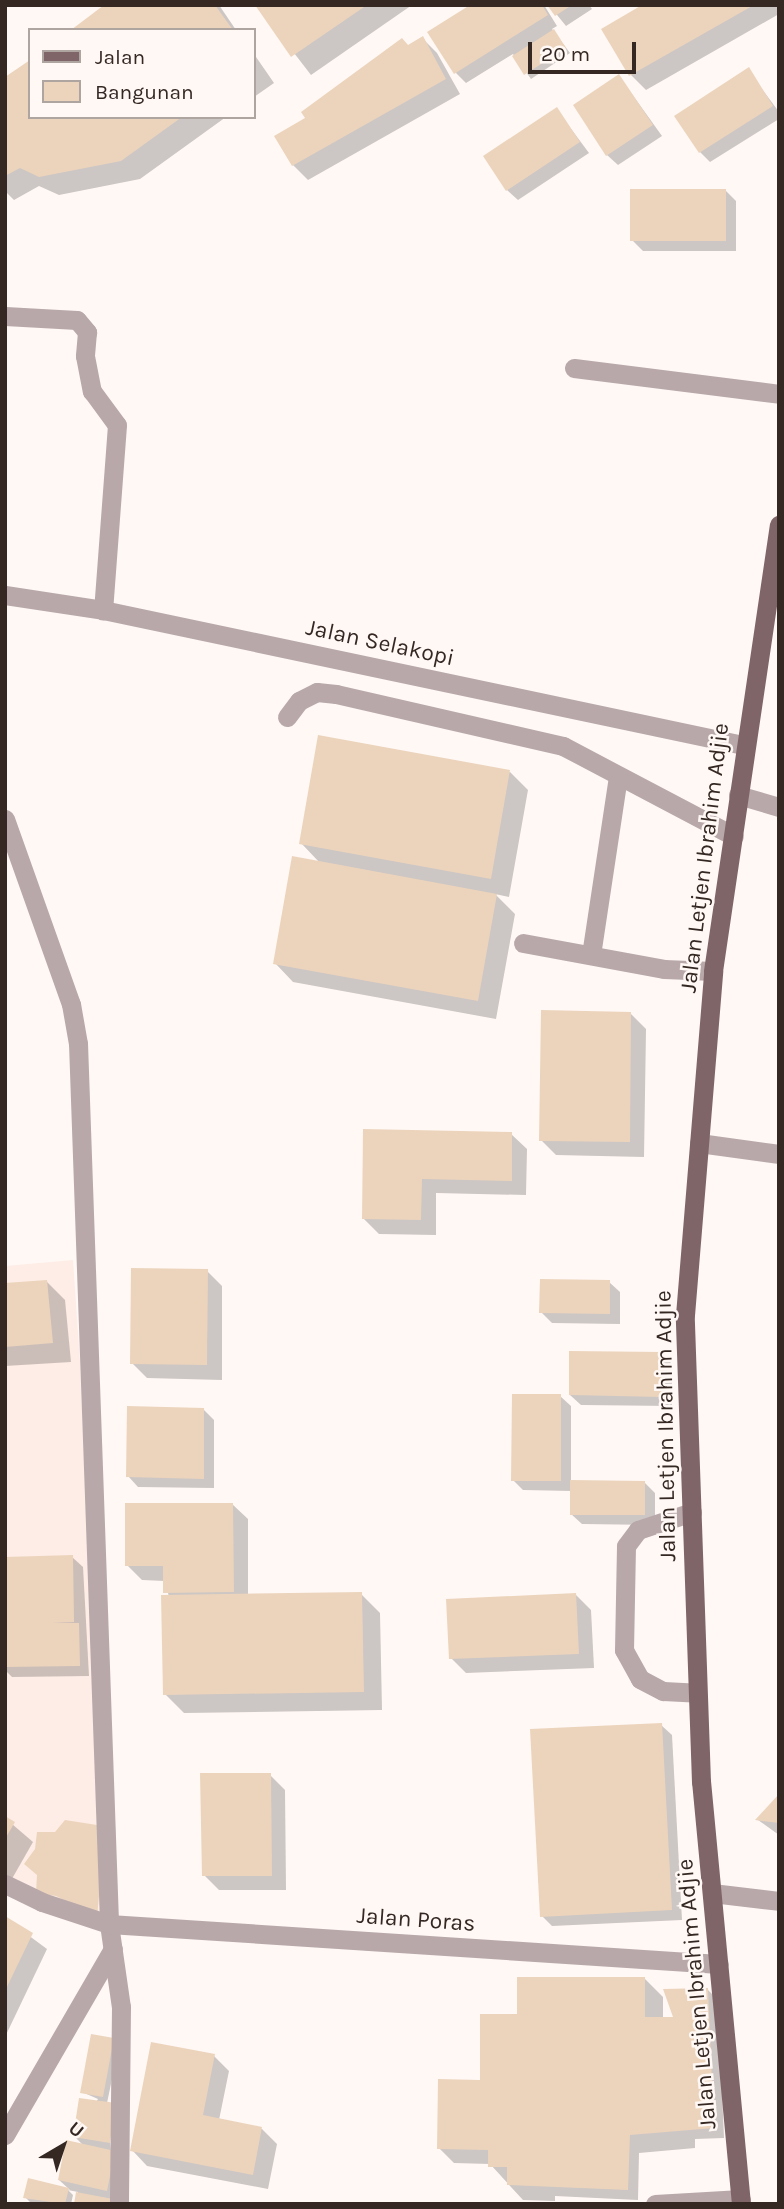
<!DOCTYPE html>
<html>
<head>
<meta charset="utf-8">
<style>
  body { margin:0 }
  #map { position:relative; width:784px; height:2209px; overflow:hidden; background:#fff8f5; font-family:Karla,sans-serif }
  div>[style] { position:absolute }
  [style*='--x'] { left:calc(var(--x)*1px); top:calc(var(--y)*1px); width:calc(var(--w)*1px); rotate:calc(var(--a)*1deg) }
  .built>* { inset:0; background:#feede6 }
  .shadow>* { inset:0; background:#0003 }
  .building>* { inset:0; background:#ecd4bc }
  .service>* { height:19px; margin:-9.5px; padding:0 9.5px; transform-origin:9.5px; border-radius:9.5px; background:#b8a8aa }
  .minor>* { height:19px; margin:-9.5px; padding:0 9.5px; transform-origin:9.5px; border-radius:9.5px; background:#b8a8aa }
  .primary>* { height:19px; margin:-9.5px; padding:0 9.5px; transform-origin:9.5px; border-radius:9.5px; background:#806568 }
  span { translate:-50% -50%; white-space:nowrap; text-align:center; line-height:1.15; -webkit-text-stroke:5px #fff8f5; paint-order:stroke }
  .street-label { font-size:23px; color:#352823 }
  .frame { position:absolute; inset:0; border:7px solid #352823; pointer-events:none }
  .legend { position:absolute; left:28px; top:28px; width:228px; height:91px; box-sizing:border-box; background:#fff8f5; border:2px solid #aea5a1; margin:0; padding:9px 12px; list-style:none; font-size:21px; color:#352823 }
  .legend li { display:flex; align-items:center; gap:14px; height:35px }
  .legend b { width:35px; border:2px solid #aea5a1 }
  .north { position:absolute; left:28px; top:2111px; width:70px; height:70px; -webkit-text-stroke:5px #fff8f5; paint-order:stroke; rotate:39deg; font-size:19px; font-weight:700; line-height:28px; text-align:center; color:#352823 }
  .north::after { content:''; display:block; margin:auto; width:24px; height:32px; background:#352823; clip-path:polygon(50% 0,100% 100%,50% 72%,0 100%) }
  .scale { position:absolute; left:528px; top:42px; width:108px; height:32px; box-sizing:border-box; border:4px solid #352823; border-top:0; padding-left:9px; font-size:21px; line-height:24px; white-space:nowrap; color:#352823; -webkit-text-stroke:5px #fff8f5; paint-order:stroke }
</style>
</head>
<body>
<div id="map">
  <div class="built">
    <i style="clip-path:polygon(73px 1260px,80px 1362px,103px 1921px,5px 1880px,5px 1266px)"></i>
  </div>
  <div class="shadow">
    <i style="clip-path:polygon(107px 5px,219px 5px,236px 30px,74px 30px)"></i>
    <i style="clip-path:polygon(257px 5px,412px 5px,311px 75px)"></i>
    <i style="clip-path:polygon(473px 5px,544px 5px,557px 26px,552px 29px,570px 53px,531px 79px,513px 54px,466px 83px,456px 73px)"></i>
    <i style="clip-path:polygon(549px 5px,589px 5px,592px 9px,566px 26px)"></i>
    <i style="clip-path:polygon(645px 5px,779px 5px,779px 14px,646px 90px,631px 75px,604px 29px)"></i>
    <i style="clip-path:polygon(422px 38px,437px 53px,460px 94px,308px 180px,293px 165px,308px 119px)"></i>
    <i style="clip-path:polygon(254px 54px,274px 83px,254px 97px)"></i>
    <i style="clip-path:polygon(748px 70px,779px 112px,779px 119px,710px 162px,700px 152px)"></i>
    <i style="clip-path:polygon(619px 76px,662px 136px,618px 165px,607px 155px)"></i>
    <i style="clip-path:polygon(5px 80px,30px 117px,226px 117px,140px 179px,59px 195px,39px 186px,14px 200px,5px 191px)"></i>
    <i style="clip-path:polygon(557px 110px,589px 153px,518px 200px,507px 190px)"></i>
    <i style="clip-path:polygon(726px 191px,736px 201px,736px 251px,643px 251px,632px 240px)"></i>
    <i style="clip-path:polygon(510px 772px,528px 790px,509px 897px,495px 894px,515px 914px,496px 1019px,293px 982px,275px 963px,320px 863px,301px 843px)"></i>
    <i style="clip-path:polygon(631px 1014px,646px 1029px,644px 1157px,556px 1155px,541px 1140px)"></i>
    <i style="clip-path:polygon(365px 1131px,511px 1134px,527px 1149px,526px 1195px,436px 1193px,436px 1235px,379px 1234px,364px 1219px)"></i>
    <i style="clip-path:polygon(207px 1271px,222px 1286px,222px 1380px,147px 1378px,132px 1363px)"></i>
    <i style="clip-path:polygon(46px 1281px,65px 1300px,71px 1362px,5px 1366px,5px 1284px)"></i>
    <i style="clip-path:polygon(609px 1282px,620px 1292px,620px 1324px,552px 1323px,541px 1312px)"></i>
    <i style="clip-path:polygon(662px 1354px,672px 1364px,672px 1406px,581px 1405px,570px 1395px)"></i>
    <i style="clip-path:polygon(560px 1396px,571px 1406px,571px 1481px,644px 1482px,655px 1493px,655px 1525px,582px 1524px,571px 1514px,572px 1491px,523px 1490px,513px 1480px)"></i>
    <i style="clip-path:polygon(204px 1410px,214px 1420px,214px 1488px,138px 1487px,128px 1476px)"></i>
    <i style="clip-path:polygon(232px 1504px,248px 1519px,248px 1595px,361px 1594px,380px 1613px,382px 1710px,184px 1713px,165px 1694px,169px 1597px,165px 1581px,142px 1580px,127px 1565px)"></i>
    <i style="clip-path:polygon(72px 1557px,83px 1567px,89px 1676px,12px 1677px,5px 1670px,5px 1559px)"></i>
    <i style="clip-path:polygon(576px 1595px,591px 1610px,594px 1668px,466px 1673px,451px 1658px)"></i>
    <i style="clip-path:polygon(661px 1725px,672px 1735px,682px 1920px,552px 1926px,542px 1916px)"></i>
    <i style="clip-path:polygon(270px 1775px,285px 1790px,286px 1890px,219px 1890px,204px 1875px)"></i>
    <i style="clip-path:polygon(779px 1796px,779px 1835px,758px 1820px)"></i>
    <i style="clip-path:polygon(5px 1818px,33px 1842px,9px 1884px,5px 1882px)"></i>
    <i style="clip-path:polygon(5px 1918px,47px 1949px,5px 2037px)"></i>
    <i style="clip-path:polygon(644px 1978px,663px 1997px,663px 2018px,675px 2018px,707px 1989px,718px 2000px,724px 2138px,695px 2139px,695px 2148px,639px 2153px,638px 2200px,555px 2196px,555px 2201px,523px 2200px,490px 2164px,454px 2163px,439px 2148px,484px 2082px,516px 2016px)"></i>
    <i style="clip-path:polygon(93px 2036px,119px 2045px,107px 2103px,115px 2204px,76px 2204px,78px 2192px,68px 2190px,73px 2195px,71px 2204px,30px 2202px,25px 2197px,29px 2181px,70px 2190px,59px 2180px,84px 2146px,75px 2137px,98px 2099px,82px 2092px)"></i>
    <i style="clip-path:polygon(214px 2056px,229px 2071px,219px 2120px,262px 2129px,277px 2144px,268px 2189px,147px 2166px,132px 2150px)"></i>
  </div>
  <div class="building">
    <i style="clip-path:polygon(104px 5px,215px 5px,233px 30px,71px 30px)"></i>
    <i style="clip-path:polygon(255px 5px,367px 5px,291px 57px)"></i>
    <i style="clip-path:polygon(470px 5px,542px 5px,548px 15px,454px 74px,427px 32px)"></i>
    <i style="clip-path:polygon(547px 5px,572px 5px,555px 16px)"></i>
    <i style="clip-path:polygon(642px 5px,754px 5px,629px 76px,601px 29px)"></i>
    <i style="clip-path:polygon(554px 29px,566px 48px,524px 75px,512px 56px)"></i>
    <i style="clip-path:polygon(423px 36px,446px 79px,292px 166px,274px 136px,305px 118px,301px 112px,402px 38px,408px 45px)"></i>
    <i style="clip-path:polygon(30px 60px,30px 117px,182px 117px,121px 161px,39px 177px,20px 168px,5px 176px,5px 77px)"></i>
    <i style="clip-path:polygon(749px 67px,773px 106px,699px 153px,674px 116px)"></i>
    <i style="clip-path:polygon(619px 74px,653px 125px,606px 156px,573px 105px)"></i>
    <i style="clip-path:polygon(557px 107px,580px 142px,506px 191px,483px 156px)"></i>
    <i style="clip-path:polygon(630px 189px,726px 189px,726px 241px,630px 241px)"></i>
    <i style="clip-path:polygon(318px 735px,510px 770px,491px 879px,299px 844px)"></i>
    <i style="clip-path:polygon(292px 856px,497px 894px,478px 1001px,273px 964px)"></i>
    <i style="clip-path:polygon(541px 1010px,631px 1012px,630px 1142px,539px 1141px)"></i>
    <i style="clip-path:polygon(363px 1129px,512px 1132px,512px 1181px,422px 1179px,421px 1220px,362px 1219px)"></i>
    <i style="clip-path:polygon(131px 1268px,208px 1269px,207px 1365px,130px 1364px)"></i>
    <i style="clip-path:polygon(540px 1279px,610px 1280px,610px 1314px,539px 1313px)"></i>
    <i style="clip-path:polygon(47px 1280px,53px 1343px,5px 1347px,5px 1283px)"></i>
    <i style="clip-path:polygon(569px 1351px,662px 1352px,662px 1397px,569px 1395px)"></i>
    <i style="clip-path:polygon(512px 1394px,561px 1394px,561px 1481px,511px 1481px)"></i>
    <i style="clip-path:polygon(127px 1406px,204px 1408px,204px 1479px,126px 1477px)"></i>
    <i style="clip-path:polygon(570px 1480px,645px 1481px,645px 1515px,570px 1515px)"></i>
    <i style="clip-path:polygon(125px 1503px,233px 1503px,234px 1592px,163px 1593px,163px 1566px,125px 1566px)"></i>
    <i style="clip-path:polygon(73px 1555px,74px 1622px,52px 1623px,79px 1623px,80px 1666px,5px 1667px,5px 1557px)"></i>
    <i style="clip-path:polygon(362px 1592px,364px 1692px,163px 1695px,161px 1595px)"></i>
    <i style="clip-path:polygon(576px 1593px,579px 1654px,449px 1659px,446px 1599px)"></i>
    <i style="clip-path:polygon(662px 1723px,672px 1910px,540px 1917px,530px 1729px)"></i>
    <i style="clip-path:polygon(200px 1773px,271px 1773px,272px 1876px,202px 1876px)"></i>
    <i style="clip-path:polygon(779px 1794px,779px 1823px,755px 1820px)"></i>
    <i style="clip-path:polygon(5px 1816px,15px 1822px,5px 1839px)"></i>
    <i style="clip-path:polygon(65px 1820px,97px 1825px,103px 1855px,97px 1917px,56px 1896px,36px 1893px,37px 1875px,24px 1864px,35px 1849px,37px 1832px,55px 1832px)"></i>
    <i style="clip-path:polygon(5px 1916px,33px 1933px,5px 1991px)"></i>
    <i style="clip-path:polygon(517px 1977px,645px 1977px,645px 2017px,673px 2017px,663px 1989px,708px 1988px,714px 2128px,630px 2135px,628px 2190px,507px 2185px,507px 2167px,488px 2167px,488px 2150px,437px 2149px,438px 2079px,480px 2080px,480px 2014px,517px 2014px)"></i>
    <i style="clip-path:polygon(91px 2034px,114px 2038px,103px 2097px,80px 2093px)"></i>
    <i style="clip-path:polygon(151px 2042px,215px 2054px,203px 2115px,262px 2127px,253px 2175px,130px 2151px)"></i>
    <i style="clip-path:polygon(79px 2098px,116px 2103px,110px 2143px,73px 2137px)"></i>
    <i style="clip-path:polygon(66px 2140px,115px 2151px,107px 2191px,58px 2180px)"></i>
    <i style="clip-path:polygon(28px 2178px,69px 2188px,65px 2204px,23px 2198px)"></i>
    <i style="clip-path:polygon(76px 2192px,113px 2199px,112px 2204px,74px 2204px)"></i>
  </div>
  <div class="service">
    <i style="--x:287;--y:717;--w:20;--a:-53"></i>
    <i style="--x:299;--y:701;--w:20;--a:-27"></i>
    <i style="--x:317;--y:692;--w:19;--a:6"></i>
    <i style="--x:336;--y:694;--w:233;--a:12.9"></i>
    <i style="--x:563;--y:746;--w:193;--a:27.8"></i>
    <i style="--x:523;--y:943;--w:143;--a:10.4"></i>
    <i style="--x:664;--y:969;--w:49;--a:2.3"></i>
    <i style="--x:591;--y:955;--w:180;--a:-81.4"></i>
    <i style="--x:692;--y:1512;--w:57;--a:161.6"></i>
    <i style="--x:638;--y:1530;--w:20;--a:127"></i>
    <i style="--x:626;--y:1546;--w:104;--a:91.1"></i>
    <i style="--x:624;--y:1650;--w:33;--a:61"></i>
    <i style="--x:640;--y:1679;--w:26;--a:28"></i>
    <i style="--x:663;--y:1691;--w:34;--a:3"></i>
    <i style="--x:655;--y:2204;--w:86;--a:-3.3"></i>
  </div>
  <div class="minor">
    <i style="--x:5;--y:316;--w:72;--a:3.2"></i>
    <i style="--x:77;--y:320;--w:16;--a:50"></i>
    <i style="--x:87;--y:332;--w:24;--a:95"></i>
    <i style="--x:85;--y:356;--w:36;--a:79"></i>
    <i style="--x:92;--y:391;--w:42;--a:53.7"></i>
    <i style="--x:117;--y:425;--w:186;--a:94.3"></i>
    <i style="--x:574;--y:368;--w:207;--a:7.2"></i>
    <i style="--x:5;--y:595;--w:99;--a:8.7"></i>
    <i style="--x:103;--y:610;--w:654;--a:11.91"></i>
    <i style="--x:738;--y:795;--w:43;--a:16.3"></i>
    <i style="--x:5;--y:819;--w:196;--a:70.4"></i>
    <i style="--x:71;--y:1004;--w:40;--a:80"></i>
    <i style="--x:78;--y:1043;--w:882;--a:87.98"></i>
    <i style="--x:109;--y:1924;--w:84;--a:81.8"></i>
    <i style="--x:121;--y:2007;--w:197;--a:90.6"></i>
    <i style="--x:699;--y:1143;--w:81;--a:7.8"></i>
    <i style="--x:5;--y:1884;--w:41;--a:25.9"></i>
    <i style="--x:42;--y:1902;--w:71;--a:18.2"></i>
    <i style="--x:109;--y:1924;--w:611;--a:3.75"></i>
    <i style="--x:712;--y:1893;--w:67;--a:6.8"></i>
    <i style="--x:5;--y:2135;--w:215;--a:-59.9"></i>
  </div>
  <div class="primary">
    <i style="--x:741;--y:2204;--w:424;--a:-95.4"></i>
    <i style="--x:701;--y:1782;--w:467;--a:-92"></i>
    <i style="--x:685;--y:1315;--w:345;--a:-85.3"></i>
    <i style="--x:713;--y:971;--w:451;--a:-81.6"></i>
  </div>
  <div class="street-label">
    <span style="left:380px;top:643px;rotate:12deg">Jalan Selakopi</span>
    <span style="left:705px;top:858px;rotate:-83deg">Jalan Letjen Ibrahim Adjie</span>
    <span style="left:666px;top:1426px;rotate:-91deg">Jalan Letjen Ibrahim Adjie</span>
    <span style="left:416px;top:1920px;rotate:4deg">Jalan Poras</span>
    <span style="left:697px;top:1994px;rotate:-95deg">Jalan Letjen Ibrahim Adjie</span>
  </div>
  <div class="frame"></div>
  <ul class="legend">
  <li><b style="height:9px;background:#806568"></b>Jalan</li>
  <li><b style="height:19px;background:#ecd4bc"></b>Bangunan</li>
  </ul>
  <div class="north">U</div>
  <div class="scale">20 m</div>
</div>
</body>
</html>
